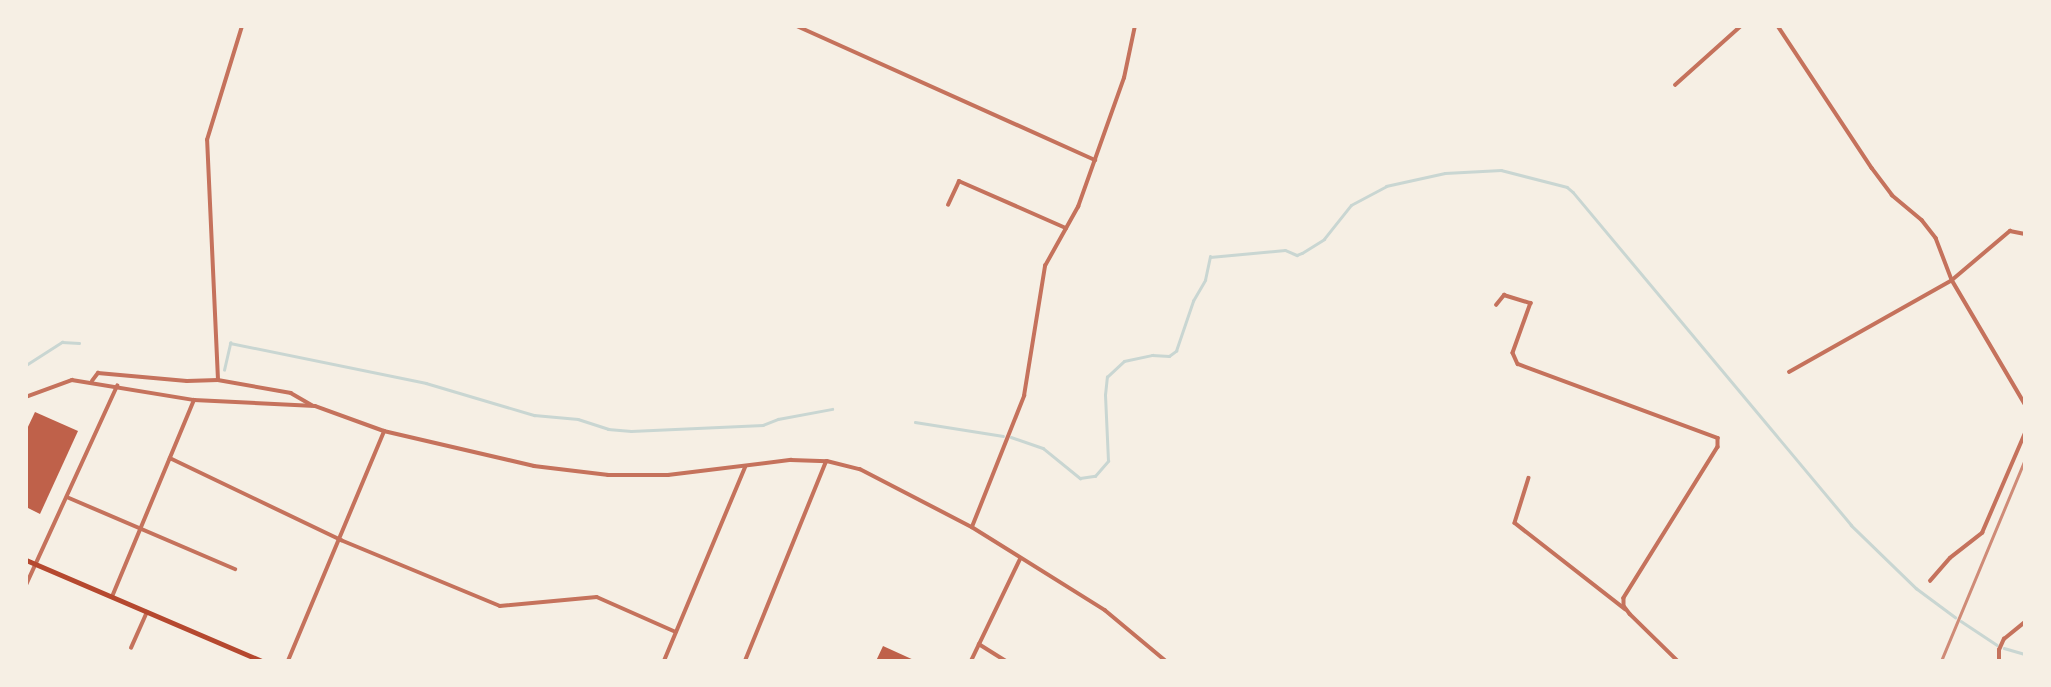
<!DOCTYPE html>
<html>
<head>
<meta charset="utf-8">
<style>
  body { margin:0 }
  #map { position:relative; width:2051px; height:687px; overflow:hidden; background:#f6efe4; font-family:"Public Sans",sans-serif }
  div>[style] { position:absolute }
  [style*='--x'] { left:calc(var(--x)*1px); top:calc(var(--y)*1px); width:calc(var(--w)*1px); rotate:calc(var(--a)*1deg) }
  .stream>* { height:2.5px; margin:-1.25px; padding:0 1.25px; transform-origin:1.25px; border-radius:1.25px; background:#c9d6d2 }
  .building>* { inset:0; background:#bf614a }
  .minor>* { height:3.5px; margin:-1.75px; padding:0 1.75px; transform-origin:1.75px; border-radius:1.75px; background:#c5725c }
  .primary>* { height:5px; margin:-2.5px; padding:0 2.5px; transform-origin:2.5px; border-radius:2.5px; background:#b5482f }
  .rail>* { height:2.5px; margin:-1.25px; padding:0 1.25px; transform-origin:1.25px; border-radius:1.25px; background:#cf8b77 }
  span { translate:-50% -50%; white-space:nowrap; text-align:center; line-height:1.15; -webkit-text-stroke:7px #f6efe4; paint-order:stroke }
  .frame { position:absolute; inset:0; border:28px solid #f6efe4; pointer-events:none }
</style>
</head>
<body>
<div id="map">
  <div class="stream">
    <i style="--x:26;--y:365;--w:43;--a:-32.6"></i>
    <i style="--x:62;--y:342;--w:17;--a:3"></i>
    <i style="--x:224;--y:370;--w:28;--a:-77"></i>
    <i style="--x:230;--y:343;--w:200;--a:11.5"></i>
    <i style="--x:426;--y:383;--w:113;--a:16.5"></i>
    <i style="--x:534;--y:415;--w:44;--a:5.2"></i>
    <i style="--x:578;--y:419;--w:32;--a:18"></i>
    <i style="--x:608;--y:429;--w:23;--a:5"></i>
    <i style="--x:631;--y:431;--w:132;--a:-2.6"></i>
    <i style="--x:763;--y:425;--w:16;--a:-22"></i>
    <i style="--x:778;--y:419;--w:55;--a:-10.5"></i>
    <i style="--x:915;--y:422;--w:89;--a:9"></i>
    <i style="--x:1011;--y:437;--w:34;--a:19"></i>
    <i style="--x:1043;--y:448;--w:48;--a:39"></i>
    <i style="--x:1080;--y:478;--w:15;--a:-8"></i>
    <i style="--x:1095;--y:476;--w:20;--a:-49"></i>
    <i style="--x:1108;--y:461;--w:66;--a:-92.6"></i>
    <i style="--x:1105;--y:395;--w:18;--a:-84"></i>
    <i style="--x:1107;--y:377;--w:23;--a:-43"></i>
    <i style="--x:1124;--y:361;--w:29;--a:-12"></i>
    <i style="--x:1152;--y:355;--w:17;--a:3"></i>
    <i style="--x:1169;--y:356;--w:9;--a:-36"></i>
    <i style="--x:1176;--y:351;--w:53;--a:-71.2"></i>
    <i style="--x:1193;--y:301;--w:24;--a:-60"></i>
    <i style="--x:1205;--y:280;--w:24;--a:-78"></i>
    <i style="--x:1210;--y:257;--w:75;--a:-5.3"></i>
    <i style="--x:1285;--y:250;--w:13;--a:23"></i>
    <i style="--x:1297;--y:255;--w:5;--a:-22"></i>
    <i style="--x:1302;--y:253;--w:26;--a:-32"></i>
    <i style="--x:1324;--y:239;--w:43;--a:-51.5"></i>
    <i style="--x:1351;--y:205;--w:40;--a:-28"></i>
    <i style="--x:1386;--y:186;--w:60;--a:-12.4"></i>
    <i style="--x:1445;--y:173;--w:56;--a:-3.1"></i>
    <i style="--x:1501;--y:170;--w:68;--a:14.4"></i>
    <i style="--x:1567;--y:187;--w:8;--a:40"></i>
    <i style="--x:1573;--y:192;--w:434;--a:50.1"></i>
    <i style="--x:1851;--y:525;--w:91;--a:44.1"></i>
    <i style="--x:1916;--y:588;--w:49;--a:36.6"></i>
    <i style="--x:1961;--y:621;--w:43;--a:33.7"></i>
    <i style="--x:2004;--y:648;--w:22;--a:16"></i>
  </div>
  <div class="building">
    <i style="clip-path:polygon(35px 412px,78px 431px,40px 514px,26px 507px,26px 431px)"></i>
    <i style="clip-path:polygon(883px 646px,916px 661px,876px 661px)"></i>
  </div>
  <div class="minor">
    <i style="--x:797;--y:26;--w:327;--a:24.2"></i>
    <i style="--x:1778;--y:26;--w:170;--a:56.5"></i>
    <i style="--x:1872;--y:168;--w:34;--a:53"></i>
    <i style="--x:1892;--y:195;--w:39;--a:40"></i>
    <i style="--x:1922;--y:220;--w:23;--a:52"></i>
    <i style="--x:1936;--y:238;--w:45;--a:69.1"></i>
    <i style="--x:1952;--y:280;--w:144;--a:59.5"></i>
    <i style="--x:1675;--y:85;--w:89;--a:-41.8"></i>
    <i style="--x:948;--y:205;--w:26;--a:-65"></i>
    <i style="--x:959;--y:181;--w:117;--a:23.7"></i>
    <i style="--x:1496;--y:305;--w:13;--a:-51"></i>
    <i style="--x:1504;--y:295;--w:28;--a:17"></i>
    <i style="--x:1531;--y:303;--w:53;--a:109.8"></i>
    <i style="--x:1513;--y:353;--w:12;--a:66"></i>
    <i style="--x:1518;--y:364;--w:213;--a:20.3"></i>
    <i style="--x:1718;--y:438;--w:9;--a:90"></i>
    <i style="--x:1718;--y:447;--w:178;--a:121.9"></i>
    <i style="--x:1624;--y:598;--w:8;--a:90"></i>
    <i style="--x:1624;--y:606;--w:10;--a:53"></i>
    <i style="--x:1630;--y:614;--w:67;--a:44.4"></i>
    <i style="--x:1789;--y:372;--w:187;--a:-29.4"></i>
    <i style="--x:1952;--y:280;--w:76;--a:-40.2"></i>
    <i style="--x:2010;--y:231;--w:15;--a:11"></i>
    <i style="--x:218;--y:380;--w:240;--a:-92.6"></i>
    <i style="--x:207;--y:140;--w:119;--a:-72.9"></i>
    <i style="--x:92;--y:381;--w:10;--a:-53"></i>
    <i style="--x:98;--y:373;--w:89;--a:5.1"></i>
    <i style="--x:187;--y:381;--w:31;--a:-2"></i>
    <i style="--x:218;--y:380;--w:74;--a:10.1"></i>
    <i style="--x:291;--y:393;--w:24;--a:30"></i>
    <i style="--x:26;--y:397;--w:49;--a:-20.3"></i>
    <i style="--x:72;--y:380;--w:124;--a:9.3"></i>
    <i style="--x:194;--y:400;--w:121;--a:2.8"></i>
    <i style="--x:315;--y:406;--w:73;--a:19.9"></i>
    <i style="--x:384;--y:431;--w:154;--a:13.1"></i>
    <i style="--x:534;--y:466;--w:75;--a:6.9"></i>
    <i style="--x:608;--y:475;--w:60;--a:0"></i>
    <i style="--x:668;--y:475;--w:124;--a:-7"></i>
    <i style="--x:791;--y:460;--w:36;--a:2"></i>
    <i style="--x:827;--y:461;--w:34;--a:14"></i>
    <i style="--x:860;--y:469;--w:126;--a:27.4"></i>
    <i style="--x:972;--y:527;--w:157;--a:32"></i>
    <i style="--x:1105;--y:610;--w:80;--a:39.9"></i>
    <i style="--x:170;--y:458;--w:190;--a:25.6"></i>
    <i style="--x:341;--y:540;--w:172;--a:22.5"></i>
    <i style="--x:500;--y:606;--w:97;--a:-5.3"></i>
    <i style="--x:597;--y:597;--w:86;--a:23.9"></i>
    <i style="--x:1529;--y:478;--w:47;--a:107.3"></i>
    <i style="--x:1515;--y:523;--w:140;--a:38"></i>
    <i style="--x:67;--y:497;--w:183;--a:23.2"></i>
    <i style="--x:972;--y:527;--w:141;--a:-68.3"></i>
    <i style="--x:1024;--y:396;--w:132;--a:-80.8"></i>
    <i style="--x:1045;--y:266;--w:68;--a:-60.8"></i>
    <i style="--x:1078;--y:207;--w:137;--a:-70.4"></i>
    <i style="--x:1124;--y:78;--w:53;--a:-78.1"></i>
    <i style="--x:1930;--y:581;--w:30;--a:-49"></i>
    <i style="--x:1950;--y:558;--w:41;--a:-38"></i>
    <i style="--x:1982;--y:533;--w:109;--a:-66.7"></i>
    <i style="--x:26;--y:585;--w:219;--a:-65.4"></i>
    <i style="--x:112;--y:597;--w:213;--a:-67.4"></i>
    <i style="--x:979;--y:644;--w:32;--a:32"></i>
    <i style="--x:131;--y:648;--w:39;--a:-66"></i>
    <i style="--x:288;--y:661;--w:249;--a:-67.3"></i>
    <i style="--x:664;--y:661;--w:210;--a:-67.3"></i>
    <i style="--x:745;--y:661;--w:215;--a:-67.9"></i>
    <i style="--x:971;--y:661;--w:113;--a:-64.3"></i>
    <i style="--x:1999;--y:661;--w:11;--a:-90"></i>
    <i style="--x:1999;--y:650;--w:12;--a:-66"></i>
    <i style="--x:2004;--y:639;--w:27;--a:-39"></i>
  </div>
  <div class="primary">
    <i style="--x:26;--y:560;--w:257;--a:23.2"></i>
  </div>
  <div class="rail">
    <i style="--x:1941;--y:661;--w:219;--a:-67.4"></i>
  </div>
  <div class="frame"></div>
</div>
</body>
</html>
